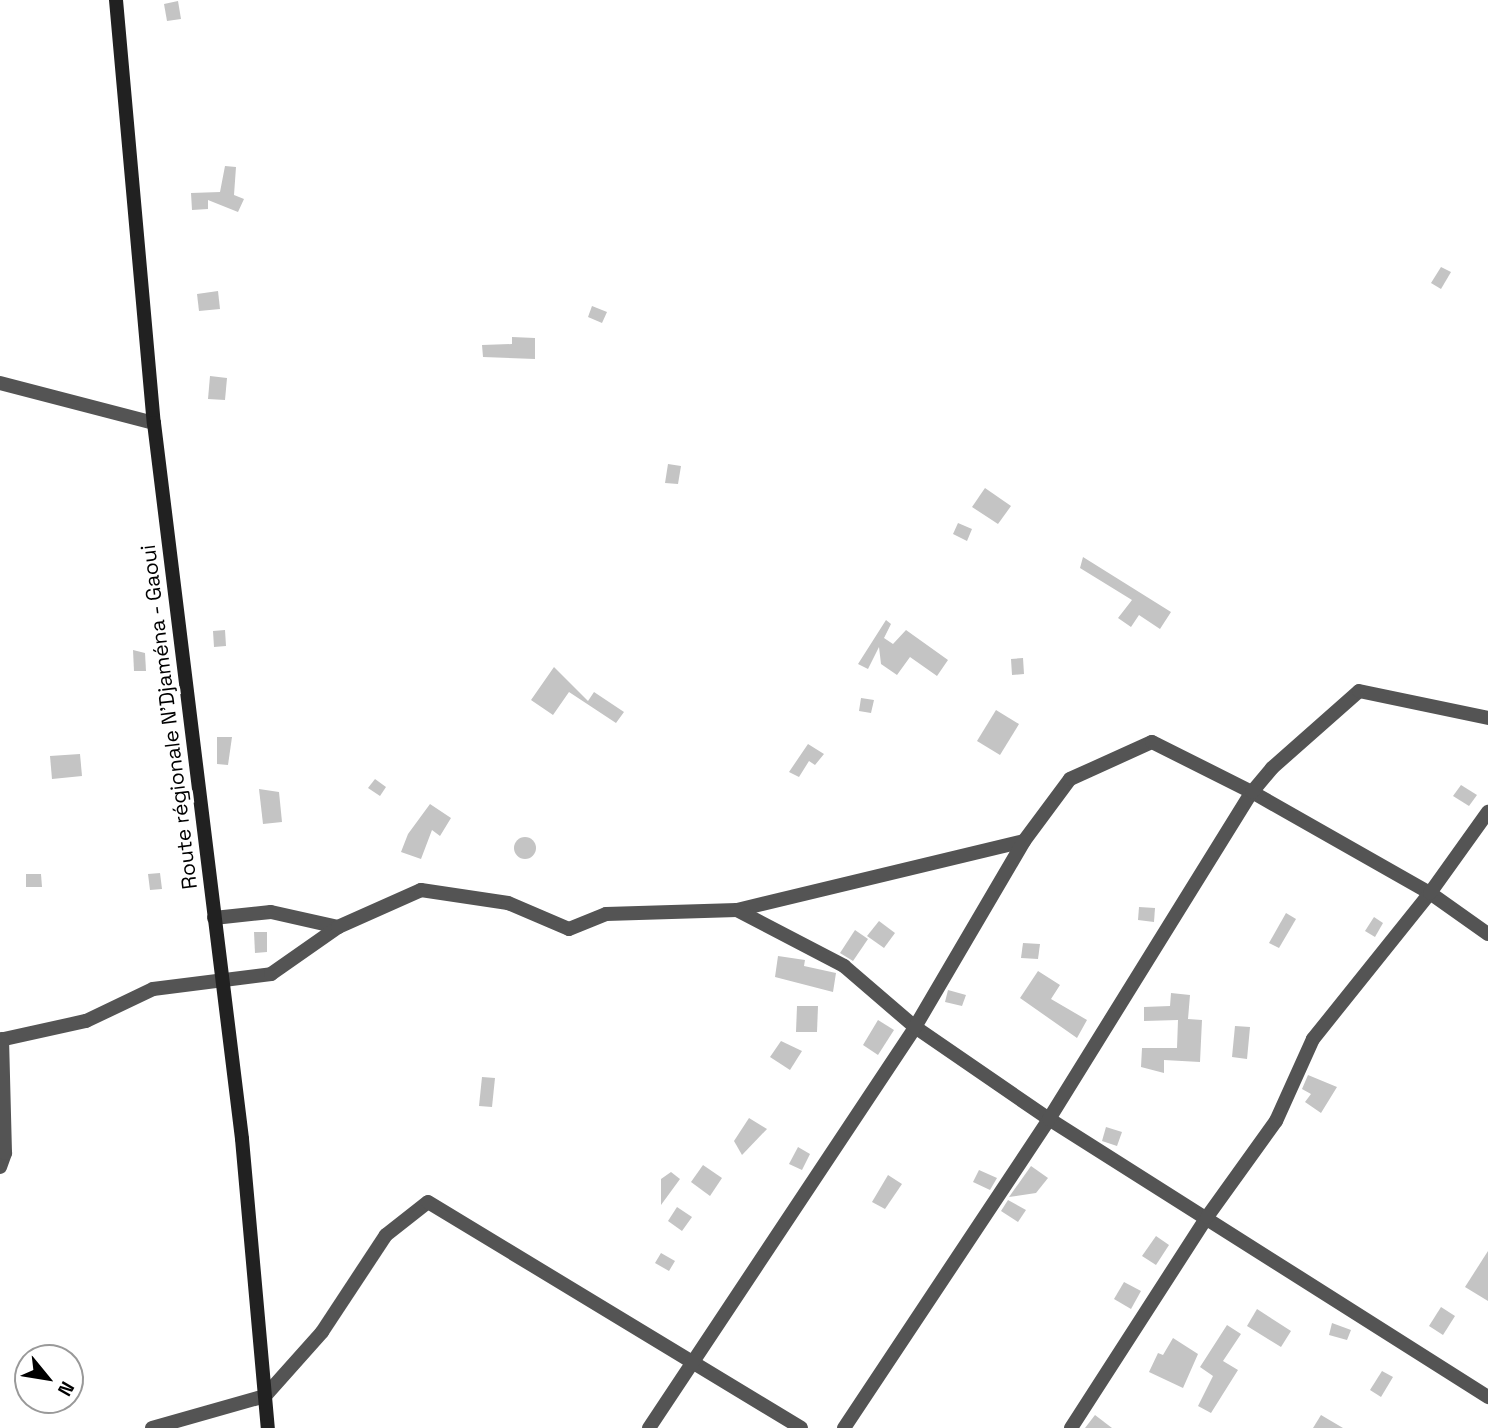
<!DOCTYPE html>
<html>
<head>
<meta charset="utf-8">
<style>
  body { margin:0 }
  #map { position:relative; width:1488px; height:1428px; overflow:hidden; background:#fff; font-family:"Space Grotesk",sans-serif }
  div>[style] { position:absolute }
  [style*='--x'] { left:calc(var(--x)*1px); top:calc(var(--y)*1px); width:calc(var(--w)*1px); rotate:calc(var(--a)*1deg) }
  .building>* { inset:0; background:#c4c4c4 }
  .round { border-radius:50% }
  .street>* { height:14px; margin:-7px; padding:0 7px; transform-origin:7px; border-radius:7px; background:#545454 }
  .secondary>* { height:14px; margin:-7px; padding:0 7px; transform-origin:7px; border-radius:7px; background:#212121 }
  span { translate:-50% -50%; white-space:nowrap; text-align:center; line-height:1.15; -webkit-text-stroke:7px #fff; paint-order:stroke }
  .street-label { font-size:21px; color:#000 }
  .north { position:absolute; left:14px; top:1344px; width:70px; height:70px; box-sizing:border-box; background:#fff; border:2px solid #999; border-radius:50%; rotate:120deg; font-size:19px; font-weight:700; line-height:28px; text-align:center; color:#000 }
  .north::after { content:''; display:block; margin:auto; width:24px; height:32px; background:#000; clip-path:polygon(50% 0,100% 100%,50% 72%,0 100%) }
</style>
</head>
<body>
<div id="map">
  <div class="building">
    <i style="clip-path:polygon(178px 1px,181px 19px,167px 21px,164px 4px)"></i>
    <i style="clip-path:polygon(225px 166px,236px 167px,234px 195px,244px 199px,238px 212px,208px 200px,208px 209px,192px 210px,191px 193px,220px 192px)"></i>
    <i style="clip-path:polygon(1441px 267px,1451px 272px,1441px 289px,1431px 283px)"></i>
    <i style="clip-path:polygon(218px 291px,220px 309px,199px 311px,197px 294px)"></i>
    <i style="clip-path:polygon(592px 306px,607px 312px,602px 323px,588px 317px)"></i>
    <i style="clip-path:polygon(512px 337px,535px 338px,535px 359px,483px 357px,482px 345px,512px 344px)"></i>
    <i style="clip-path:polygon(210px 376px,227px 378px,225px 400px,208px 399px)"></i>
    <i style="clip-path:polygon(668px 464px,681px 466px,678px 484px,665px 483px)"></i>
    <i style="clip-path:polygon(985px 488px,1011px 506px,998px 524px,972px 507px)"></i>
    <i style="clip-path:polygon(958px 523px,972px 529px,967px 541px,953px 534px)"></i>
    <i style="clip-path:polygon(1083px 557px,1171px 612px,1160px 629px,1139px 615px,1131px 627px,1118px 618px,1132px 600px,1080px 568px)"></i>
    <i style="clip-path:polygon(886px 620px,891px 624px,884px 638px,893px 644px,906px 630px,948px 660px,937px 676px,910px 657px,897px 675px,881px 664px,879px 647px,868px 669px,858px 664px)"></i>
    <i style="clip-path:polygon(225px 630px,226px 646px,214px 647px,213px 631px)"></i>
    <i style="clip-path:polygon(133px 650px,145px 653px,146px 671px,134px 671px)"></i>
    <i style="clip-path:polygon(1023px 658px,1024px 674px,1012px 675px,1011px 659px)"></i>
    <i style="clip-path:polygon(554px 667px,588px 701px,594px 692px,624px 712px,616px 723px,569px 692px,553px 715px,531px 700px)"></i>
    <i style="clip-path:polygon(861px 698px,874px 700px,871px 713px,859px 711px)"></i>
    <i style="clip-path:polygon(996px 710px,1019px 724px,1000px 755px,977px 741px)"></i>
    <i style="clip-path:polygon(217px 737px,232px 737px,228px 765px,217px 764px)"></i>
    <i style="clip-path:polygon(808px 744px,824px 754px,815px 765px,809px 761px,799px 777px,789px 772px)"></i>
    <i style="clip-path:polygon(80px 754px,82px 776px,52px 779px,50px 756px)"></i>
    <i style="clip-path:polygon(375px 779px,386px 787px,380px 796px,368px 788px)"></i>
    <i style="clip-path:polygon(1461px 785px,1477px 795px,1469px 806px,1453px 796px)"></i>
    <i style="clip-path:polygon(259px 789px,279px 792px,282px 822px,263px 824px)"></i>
    <i style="clip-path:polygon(430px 804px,451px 818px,440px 836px,432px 830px,421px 859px,401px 852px,408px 834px)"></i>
    <i class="round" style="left:514px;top:837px;width:22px;height:22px"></i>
    <i style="clip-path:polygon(160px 873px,162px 889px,150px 890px,148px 874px)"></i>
    <i style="clip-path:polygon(26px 874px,41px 874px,42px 887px,26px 887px)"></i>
    <i style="clip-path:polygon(1139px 907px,1155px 908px,1154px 922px,1138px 920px)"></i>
    <i style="clip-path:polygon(1286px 913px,1296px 919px,1279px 948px,1269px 943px)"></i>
    <i style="clip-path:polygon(1374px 917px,1383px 923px,1375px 937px,1365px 931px)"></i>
    <i style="clip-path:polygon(879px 921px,895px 933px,884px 948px,867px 936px)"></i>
    <i style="clip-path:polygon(855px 930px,868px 939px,853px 961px,840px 953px)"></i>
    <i style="clip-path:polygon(254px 932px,267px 932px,267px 952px,255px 953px)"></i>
    <i style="clip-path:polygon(1023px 943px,1040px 944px,1038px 959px,1021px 958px)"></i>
    <i style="clip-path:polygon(778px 956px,805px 960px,804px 966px,836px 973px,833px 992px,775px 977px)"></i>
    <i style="clip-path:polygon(1038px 971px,1060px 985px,1051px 999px,1087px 1020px,1077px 1038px,1020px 998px)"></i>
    <i style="clip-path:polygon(948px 990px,966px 995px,962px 1006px,945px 1002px)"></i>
    <i style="clip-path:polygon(1171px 993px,1190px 995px,1188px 1019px,1202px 1020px,1200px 1062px,1164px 1060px,1164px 1073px,1141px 1067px,1142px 1048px,1177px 1048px,1178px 1020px,1144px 1021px,1144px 1007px,1170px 1006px)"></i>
    <i style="clip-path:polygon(797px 1006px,818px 1006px,817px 1032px,796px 1032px)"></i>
    <i style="clip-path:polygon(878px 1020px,894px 1030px,878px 1055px,863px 1045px)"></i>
    <i style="clip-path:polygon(1235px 1026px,1250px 1027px,1247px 1059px,1232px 1057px)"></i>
    <i style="clip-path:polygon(781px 1041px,802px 1051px,790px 1070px,770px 1057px)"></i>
    <i style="clip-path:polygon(1308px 1075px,1337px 1087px,1321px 1113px,1305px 1102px,1311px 1094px,1302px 1089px)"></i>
    <i style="clip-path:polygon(482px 1077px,495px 1078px,492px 1107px,479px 1106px)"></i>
    <i style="clip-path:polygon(749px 1118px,767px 1129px,742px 1155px,734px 1141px)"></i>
    <i style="clip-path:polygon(1106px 1127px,1122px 1132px,1117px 1146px,1102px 1141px)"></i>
    <i style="clip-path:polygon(798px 1147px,810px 1154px,802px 1170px,789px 1164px)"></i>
    <i style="clip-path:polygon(703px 1165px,722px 1178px,710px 1196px,691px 1182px)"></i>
    <i style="clip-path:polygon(1031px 1166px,1048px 1178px,1036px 1193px,1009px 1197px)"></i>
    <i style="clip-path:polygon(979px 1170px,997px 1178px,990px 1190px,973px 1182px)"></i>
    <i style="clip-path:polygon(671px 1172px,680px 1179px,661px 1205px,661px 1179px)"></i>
    <i style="clip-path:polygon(888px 1175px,902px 1184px,885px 1209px,872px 1202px)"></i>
    <i style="clip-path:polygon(1008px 1200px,1026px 1210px,1018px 1222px,1001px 1211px)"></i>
    <i style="clip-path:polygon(677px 1207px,692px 1217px,682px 1231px,668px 1221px)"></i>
    <i style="clip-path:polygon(1156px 1236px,1169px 1245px,1156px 1265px,1142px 1256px)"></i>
    <i style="clip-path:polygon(1488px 1251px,1488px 1301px,1465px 1287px)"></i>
    <i style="clip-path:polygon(661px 1253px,675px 1261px,669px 1271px,655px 1263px)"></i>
    <i style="clip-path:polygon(1124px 1282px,1141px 1291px,1131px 1309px,1114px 1299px)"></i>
    <i style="clip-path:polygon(1441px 1307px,1455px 1316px,1443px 1335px,1429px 1326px)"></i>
    <i style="clip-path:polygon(1257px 1309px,1291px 1331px,1281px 1347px,1247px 1326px)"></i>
    <i style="clip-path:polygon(1332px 1323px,1351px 1330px,1347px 1340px,1329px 1335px)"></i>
    <i style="clip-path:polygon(1227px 1325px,1241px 1334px,1223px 1361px,1238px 1370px,1211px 1413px,1198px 1406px,1213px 1376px,1200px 1367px)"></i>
    <i style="clip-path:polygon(1173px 1338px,1198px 1354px,1183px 1388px,1149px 1372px,1158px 1353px,1163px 1355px)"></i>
    <i style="clip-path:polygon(1382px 1371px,1393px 1377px,1381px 1397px,1370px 1390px)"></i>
    <i style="clip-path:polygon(1095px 1415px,1112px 1428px,1085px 1428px)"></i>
    <i style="clip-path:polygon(1321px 1415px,1343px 1428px,1313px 1428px)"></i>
  </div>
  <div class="street">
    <i style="--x:0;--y:383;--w:159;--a:14.6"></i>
    <i style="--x:737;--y:910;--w:295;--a:-13.5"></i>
    <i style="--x:1024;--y:841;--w:77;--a:-53.4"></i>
    <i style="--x:1070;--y:779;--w:90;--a:-24.3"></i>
    <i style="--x:1152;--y:742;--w:112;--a:26.6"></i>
    <i style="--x:1252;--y:792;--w:205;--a:29.6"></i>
    <i style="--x:1430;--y:893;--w:71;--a:35.3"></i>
    <i style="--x:214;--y:918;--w:57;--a:-6"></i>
    <i style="--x:271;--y:912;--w:69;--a:12.6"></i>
    <i style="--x:0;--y:1040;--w:88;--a:-12.5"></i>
    <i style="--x:86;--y:1021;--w:74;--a:-25.5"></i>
    <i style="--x:153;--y:989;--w:119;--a:-7.2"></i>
    <i style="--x:271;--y:974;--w:82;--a:-35"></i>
    <i style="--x:338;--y:927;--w:91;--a:-24"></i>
    <i style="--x:421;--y:890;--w:88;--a:8.5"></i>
    <i style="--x:508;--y:903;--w:66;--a:23.1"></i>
    <i style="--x:569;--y:929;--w:40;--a:-22"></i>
    <i style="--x:606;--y:914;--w:131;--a:-1.7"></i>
    <i style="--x:737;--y:910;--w:121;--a:27.6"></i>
    <i style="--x:844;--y:966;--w:94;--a:40.7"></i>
    <i style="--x:915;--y:1027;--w:163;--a:34.5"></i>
    <i style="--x:1049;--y:1119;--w:520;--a:32.34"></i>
    <i style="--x:0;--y:1167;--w:15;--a:-70"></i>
    <i style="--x:5;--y:1153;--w:114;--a:-91.5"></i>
    <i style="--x:152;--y:1428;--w:117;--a:-15.8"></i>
    <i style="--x:265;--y:1396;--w:86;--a:-48.3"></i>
    <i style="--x:322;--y:1332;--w:116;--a:-56.6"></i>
    <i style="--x:386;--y:1235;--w:53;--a:-38.2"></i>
    <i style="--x:428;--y:1202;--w:436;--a:31.2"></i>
    <i style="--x:649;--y:1428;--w:481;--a:-56.4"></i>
    <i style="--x:915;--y:1027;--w:216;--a:-59.6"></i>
    <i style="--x:844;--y:1428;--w:371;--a:-56.4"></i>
    <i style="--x:1049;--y:1119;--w:385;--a:-58.2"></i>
    <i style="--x:1252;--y:792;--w:31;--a:-50"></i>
    <i style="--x:1272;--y:768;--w:116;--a:-41.5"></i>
    <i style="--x:1359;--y:691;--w:132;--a:11.8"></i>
    <i style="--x:1071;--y:1428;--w:251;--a:-57.2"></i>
    <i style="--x:1207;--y:1217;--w:118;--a:-54.3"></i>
    <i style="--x:1276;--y:1121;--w:90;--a:-65.7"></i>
    <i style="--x:1313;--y:1039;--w:187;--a:-51.3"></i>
    <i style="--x:1430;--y:893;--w:100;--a:-54.4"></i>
  </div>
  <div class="secondary">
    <i style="--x:116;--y:0;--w:425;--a:84.9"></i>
    <i style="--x:154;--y:423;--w:721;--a:82.99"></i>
    <i style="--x:242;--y:1139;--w:290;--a:84.9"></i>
  </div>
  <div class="street-label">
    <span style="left:169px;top:717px;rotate:-97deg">Route régionale N'Djaména - Gaoui</span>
  </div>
  <div class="north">N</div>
</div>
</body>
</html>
